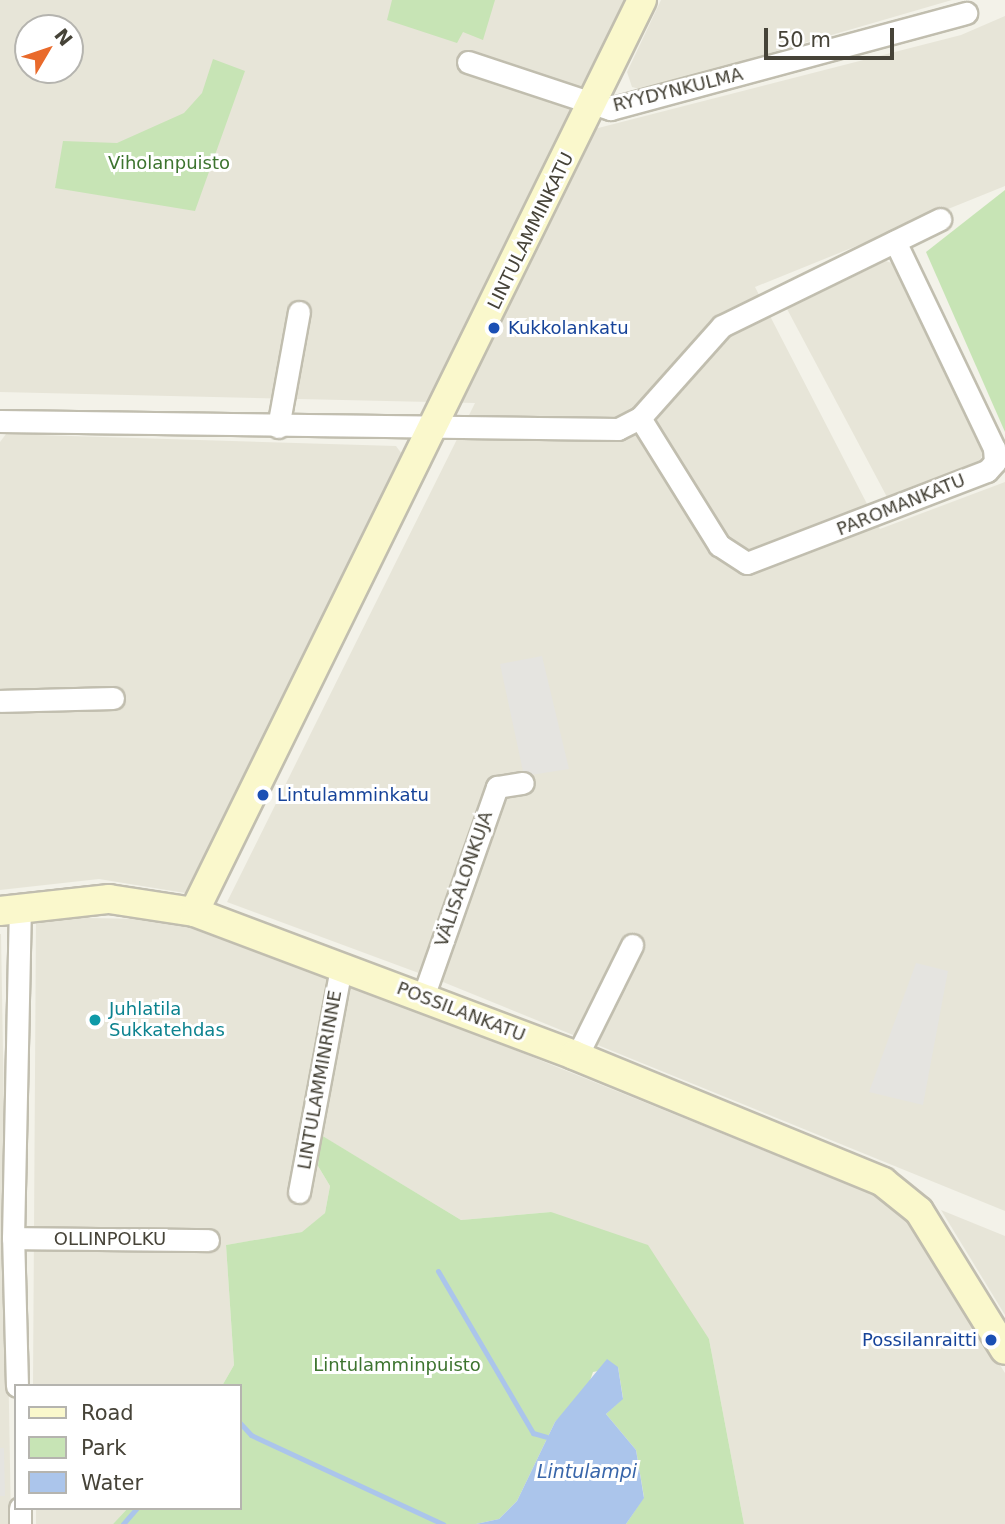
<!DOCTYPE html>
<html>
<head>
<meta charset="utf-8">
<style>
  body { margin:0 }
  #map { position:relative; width:1005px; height:1524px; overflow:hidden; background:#f3f2e9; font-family:"DejaVu Sans",sans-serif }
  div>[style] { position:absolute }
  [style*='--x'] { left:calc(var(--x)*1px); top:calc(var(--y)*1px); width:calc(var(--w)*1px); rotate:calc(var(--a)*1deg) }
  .residential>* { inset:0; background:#e7e5d8 }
  .green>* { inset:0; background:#c7e4b5 }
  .parking>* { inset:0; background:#e5e4e0 }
  .water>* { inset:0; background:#abc5eb }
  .stream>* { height:5px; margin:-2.5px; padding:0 2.5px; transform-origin:2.5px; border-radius:2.5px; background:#abc5eb }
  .roads { filter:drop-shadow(2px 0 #c1beaf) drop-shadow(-2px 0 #c1beaf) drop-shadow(0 2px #c1beaf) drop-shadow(0 -2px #c1beaf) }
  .street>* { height:21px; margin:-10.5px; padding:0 10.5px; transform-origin:10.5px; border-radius:10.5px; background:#fff }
  .secondary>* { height:28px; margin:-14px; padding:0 14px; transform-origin:14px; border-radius:14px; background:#faf8cc }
  .dots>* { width:19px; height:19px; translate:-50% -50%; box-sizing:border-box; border:4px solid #fff; border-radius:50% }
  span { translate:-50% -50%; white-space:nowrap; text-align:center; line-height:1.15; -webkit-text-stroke:6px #fff; paint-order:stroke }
  .street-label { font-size:18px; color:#464338 }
  .park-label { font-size:18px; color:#3d742f }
  .transit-label { font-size:18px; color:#164399 }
  .left { translate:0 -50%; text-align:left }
  .right { translate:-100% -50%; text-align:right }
  .culture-label { font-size:18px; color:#0d838f }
  .water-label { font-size:19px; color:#3966aa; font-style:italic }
  .legend { position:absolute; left:14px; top:1384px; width:228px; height:126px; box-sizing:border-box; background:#fff; border:2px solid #b5b4af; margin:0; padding:9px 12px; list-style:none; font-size:21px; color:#464338 }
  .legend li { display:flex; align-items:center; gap:14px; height:35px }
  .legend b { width:35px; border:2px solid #b5b4af }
  .north { position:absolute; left:14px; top:14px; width:70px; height:70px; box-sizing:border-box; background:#fff; border:2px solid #b5b4af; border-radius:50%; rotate:51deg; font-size:19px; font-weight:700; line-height:28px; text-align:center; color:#464338 }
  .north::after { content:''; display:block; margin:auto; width:24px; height:32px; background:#e96a2b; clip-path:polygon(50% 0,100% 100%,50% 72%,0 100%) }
  .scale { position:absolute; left:764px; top:28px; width:130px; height:32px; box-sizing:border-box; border:4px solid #464338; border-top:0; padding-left:9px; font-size:21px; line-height:24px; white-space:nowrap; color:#464338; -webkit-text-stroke:5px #fff; paint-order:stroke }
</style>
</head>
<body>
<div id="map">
  <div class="residential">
    <i style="clip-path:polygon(evenodd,0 0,626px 0,567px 136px,961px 35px,1005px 16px,1005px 186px,755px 287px,880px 529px,1005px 482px,1005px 1211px,443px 982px,227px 902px,475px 403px,0 392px,0 0,28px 28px,70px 28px,70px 70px,28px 70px,28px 28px)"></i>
    <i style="clip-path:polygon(661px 0,952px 0,643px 90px,632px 87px,627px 72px)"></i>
    <i style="clip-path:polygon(886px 261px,900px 266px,985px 448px,979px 463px,887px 497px,787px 309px)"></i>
    <i style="clip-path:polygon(6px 434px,396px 446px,405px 458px,185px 893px,99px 879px,0 890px,0 442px)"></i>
    <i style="clip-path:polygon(36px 917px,193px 920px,899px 1205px,1005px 1373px,1005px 1524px,744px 1524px,709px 1339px,551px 1212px,461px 1220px,322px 1136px,318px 1166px,330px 1186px,325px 1213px,303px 1232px,226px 1245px,234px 1365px,222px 1386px,33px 1386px)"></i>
    <i style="clip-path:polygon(0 934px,1px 934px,11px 1524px,0 1524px)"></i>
    <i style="clip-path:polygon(941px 1210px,1005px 1236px,1005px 1315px)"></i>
    <i style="clip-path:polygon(36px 1508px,128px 1508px,113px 1524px,36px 1524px)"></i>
  </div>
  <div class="green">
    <i style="clip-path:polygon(392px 0,495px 0,483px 40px,463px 32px,457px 43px,387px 20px)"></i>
    <i style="clip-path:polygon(213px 59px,245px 71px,195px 211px,55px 188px,63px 141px,117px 143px,184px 113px,202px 93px)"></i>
    <i style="clip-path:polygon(1005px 190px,1005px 432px,926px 252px)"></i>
    <i style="clip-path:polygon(321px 1135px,461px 1220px,551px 1212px,648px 1245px,709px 1339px,744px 1524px,626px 1524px,644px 1497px,636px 1450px,606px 1414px,623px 1398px,618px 1367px,593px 1372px,586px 1392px,555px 1422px,517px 1501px,499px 1519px,476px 1524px,113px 1524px,128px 1508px,240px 1508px,240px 1386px,222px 1386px,234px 1365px,226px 1245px,302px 1232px,325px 1213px,330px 1186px,318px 1166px)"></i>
  </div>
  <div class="parking">
    <i style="clip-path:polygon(542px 656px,569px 769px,524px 776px,500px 664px)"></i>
    <i style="clip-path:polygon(916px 963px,948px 971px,923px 1105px,869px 1092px)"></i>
    <i style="clip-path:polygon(0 1448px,4px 1448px,5px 1496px,0 1496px)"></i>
  </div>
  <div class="water">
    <i style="clip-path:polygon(607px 1359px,618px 1367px,623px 1399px,606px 1414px,636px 1450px,644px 1498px,626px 1524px,476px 1524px,499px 1519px,517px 1501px,555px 1422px)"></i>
  </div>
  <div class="stream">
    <i style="--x:438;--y:1271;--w:188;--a:59.6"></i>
    <i style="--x:533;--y:1433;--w:15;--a:16"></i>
    <i style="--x:240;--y:1423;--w:16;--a:47"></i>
    <i style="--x:251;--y:1435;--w:212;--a:24.9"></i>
    <i style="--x:123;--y:1524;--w:21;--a:-49"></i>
  </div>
  <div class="roads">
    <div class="street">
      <i style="--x:468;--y:62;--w:150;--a:18.3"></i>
      <i style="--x:610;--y:109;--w:369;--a:-15.1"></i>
      <i style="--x:640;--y:418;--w:150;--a:58.1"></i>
      <i style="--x:719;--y:545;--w:33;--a:33"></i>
      <i style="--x:747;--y:563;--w:257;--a:-21"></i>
      <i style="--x:987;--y:471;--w:12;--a:-48"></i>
      <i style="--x:995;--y:462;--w:14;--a:-94"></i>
      <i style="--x:994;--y:448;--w:229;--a:-115.6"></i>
      <i style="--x:0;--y:421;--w:618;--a:0.74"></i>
      <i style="--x:618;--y:429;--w:25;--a:-27"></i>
      <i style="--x:640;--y:418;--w:123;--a:-48.3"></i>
      <i style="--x:722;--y:326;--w:243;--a:-26.1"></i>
      <i style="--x:278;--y:427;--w:117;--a:-79.7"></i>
      <i style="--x:0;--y:701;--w:113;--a:-1.5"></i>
      <i style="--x:423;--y:997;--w:223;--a:-70.6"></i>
      <i style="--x:497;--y:787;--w:26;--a:-9"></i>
      <i style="--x:577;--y:1056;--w:124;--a:-63.6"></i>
      <i style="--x:299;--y:1192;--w:228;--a:-79.4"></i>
      <i style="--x:13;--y:1238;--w:195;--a:0.6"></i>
      <i style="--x:17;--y:1386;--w:148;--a:-91.5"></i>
      <i style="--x:13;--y:1238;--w:332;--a:-88.8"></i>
      <i style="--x:20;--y:1508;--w:16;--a:90"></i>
    </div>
    <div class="secondary">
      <i style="--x:0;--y:911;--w:110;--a:-6.3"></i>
      <i style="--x:109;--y:899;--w:86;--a:8.7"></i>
      <i style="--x:194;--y:912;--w:406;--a:20.6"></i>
      <i style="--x:574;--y:1055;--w:334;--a:22.3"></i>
      <i style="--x:883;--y:1182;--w:46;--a:38.9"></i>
      <i style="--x:919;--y:1211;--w:163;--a:58.3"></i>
      <i style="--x:194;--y:912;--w:1016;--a:-63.84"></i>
    </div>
  </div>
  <div class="dots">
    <i style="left:494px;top:328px;background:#1a4fb4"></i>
    <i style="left:263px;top:795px;background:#1a4fb4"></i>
    <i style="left:95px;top:1020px;background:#0f9aa8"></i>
    <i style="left:991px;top:1340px;background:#1a4fb4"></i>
  </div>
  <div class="street-label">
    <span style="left:678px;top:90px;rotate:-14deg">RYYDYNKULMA</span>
    <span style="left:531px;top:231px;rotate:-64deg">LINTULAMMINKATU</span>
    <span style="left:901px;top:505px;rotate:-22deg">PAROMANKATU</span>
    <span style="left:464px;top:879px;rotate:-71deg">VÄLISALONKUJA</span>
    <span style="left:461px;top:1012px;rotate:21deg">POSSILANKATU</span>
    <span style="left:320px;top:1080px;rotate:-80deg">LINTULAMMINRINNE</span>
    <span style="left:110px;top:1239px">OLLINPOLKU</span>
  </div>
  <div class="park-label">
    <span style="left:169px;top:163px">Viholanpuisto</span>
    <span style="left:397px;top:1365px">Lintulamminpuisto</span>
  </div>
  <div class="transit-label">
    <span class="left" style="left:508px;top:328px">Kukkolankatu</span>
    <span class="left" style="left:277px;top:795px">Lintulamminkatu</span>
    <span class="right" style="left:977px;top:1340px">Possilanraitti</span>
  </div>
  <div class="culture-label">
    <span class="left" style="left:109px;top:1020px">Juhlatila<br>Sukkatehdas</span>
  </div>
  <div class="water-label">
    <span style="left:587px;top:1472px">Lintulampi</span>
  </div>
  <ul class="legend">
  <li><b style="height:9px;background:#faf8cc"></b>Road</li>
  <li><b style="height:19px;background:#c7e4b5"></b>Park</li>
  <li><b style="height:19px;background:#abc5eb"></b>Water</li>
  </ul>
  <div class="north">N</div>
  <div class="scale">50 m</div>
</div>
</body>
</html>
